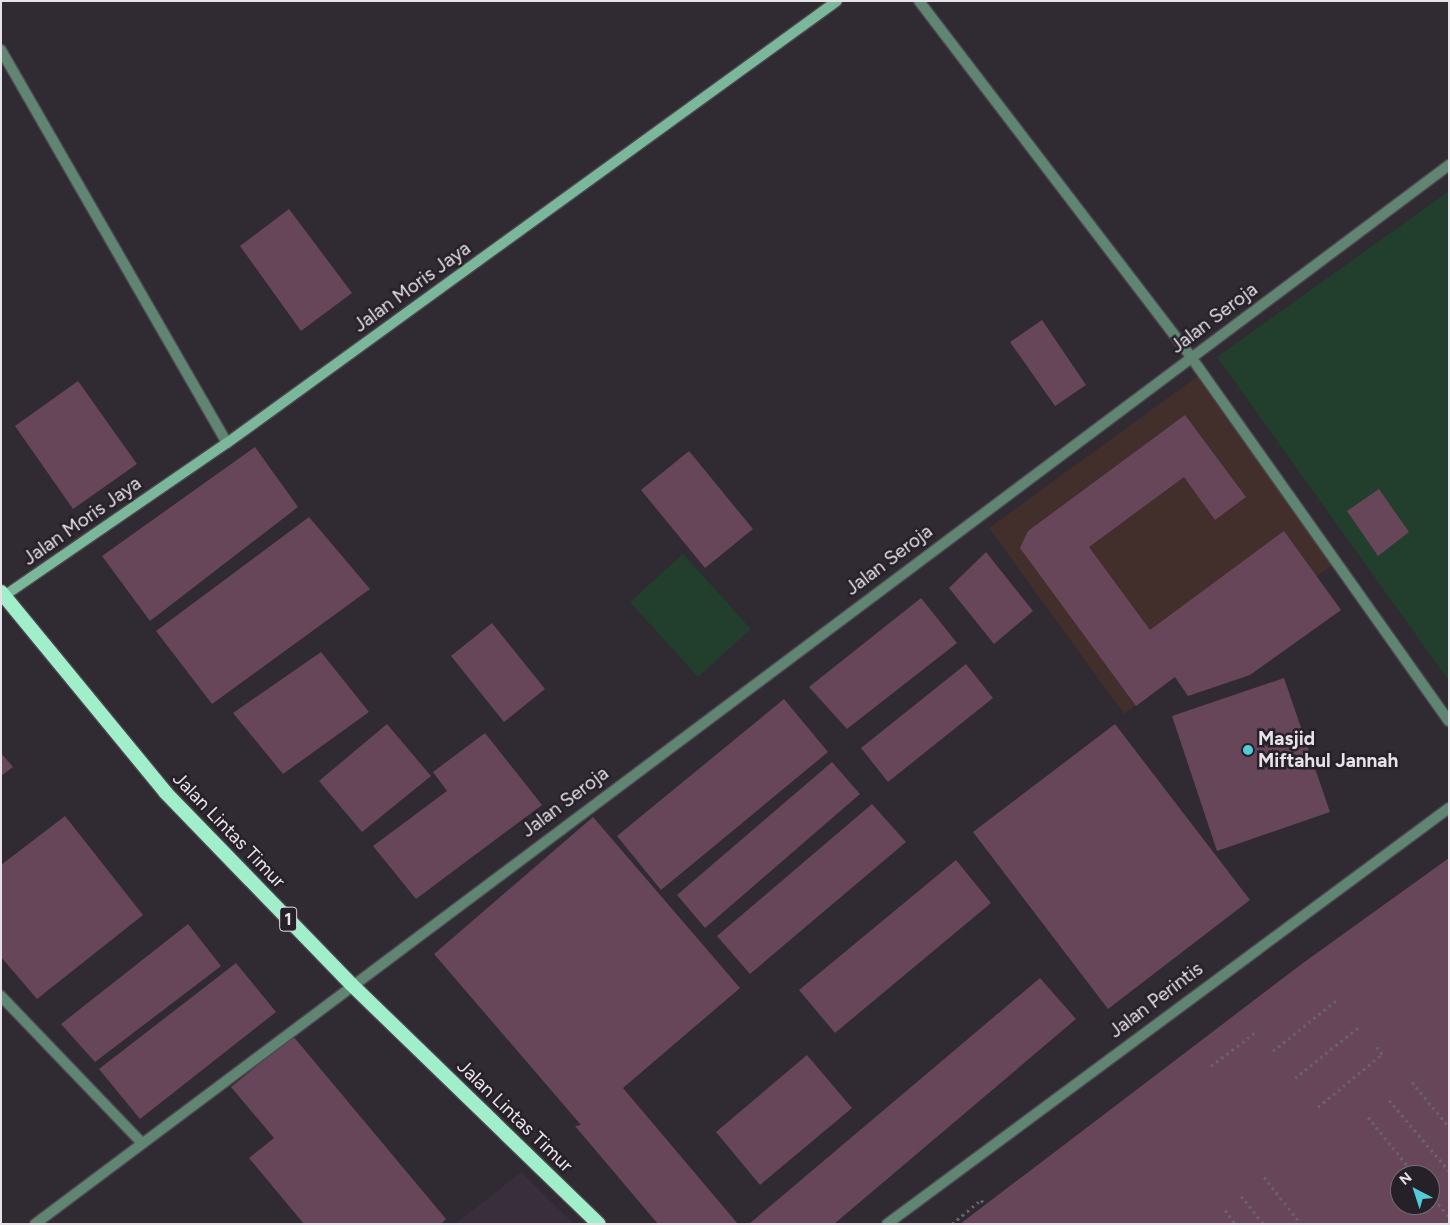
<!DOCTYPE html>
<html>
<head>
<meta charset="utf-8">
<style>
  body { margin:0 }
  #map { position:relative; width:1450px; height:1225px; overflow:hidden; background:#302a32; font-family:Figtree,sans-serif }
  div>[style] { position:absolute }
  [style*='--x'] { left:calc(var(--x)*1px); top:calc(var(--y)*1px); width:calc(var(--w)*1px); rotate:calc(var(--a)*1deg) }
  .built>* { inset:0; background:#382e3c }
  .education>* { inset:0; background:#422e2b }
  .green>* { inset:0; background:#223e2c }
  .building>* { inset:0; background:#67465a }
  .path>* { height:3px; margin-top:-1.5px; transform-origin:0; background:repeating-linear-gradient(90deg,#68626a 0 2.5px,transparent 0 6.5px) }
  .roads { filter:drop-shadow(1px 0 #4d474f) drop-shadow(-1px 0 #4d474f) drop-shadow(0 1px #4d474f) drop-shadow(0 -1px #4d474f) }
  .minor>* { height:10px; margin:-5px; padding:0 5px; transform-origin:5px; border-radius:5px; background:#608573 }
  .tertiary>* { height:10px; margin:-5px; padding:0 5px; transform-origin:5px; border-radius:5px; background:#608573 }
  .secondary>* { height:10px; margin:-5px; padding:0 5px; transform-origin:5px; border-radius:5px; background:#7bb89b }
  .trunk>* { height:14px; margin:-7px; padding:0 7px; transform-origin:7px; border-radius:7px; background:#a1efca }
  .dots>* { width:14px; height:14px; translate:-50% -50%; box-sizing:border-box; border:2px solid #262028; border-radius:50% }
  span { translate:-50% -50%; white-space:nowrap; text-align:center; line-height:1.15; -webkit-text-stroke:5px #262028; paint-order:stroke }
  .shield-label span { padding:1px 4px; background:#262028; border:1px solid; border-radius:4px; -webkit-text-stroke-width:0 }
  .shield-label { font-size:18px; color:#e6e2e8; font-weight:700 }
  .street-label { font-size:19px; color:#e6e2e8 }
  .poi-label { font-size:19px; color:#e6e2e8; font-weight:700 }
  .left { translate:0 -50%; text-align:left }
  .frame { position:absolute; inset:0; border:2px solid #e6e2e8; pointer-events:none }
  .north { position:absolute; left:1390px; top:1165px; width:50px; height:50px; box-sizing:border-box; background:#262028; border:1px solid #736e75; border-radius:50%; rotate:320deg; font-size:14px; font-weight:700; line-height:20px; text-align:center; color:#e6e2e8 }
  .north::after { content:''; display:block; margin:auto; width:18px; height:22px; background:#52ccd6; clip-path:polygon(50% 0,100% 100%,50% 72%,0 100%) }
</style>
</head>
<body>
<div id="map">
  <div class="built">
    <i style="clip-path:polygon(521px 1172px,574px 1224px,455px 1224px)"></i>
  </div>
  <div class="education">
    <i style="clip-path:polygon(1202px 373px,1337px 562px,1124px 714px,989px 528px)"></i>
  </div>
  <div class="green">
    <i style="clip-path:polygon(1449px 191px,1449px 681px,1217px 357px)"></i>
    <i style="clip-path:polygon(683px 554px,751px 629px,698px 677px,630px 602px)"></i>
  </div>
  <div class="building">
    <i style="clip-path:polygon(289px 209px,352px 293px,301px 331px,240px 246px)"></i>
    <i style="clip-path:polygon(1042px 320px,1086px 385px,1055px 406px,1010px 342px)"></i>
    <i style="clip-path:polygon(78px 381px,137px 464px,73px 509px,15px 426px)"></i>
    <i style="clip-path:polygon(1185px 415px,1246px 497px,1215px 520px,1184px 477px,1089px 547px,1150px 630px,1284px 531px,1341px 610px,1250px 675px,1188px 696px,1175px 677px,1136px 706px,1020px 548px,1028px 531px)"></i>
    <i style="clip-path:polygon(255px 447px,298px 507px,150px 621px,102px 556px)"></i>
    <i style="clip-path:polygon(689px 451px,753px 529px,705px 568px,641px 490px)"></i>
    <i style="clip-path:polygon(1379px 489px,1409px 532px,1378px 556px,1347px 511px)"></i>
    <i style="clip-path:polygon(309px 517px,370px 589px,212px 704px,156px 631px)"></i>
    <i style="clip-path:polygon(986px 552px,1033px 611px,994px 644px,949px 588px)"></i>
    <i style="clip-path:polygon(921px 598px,957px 643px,847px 729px,809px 687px)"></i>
    <i style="clip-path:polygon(492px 623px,545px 689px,504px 722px,451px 656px)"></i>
    <i style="clip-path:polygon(321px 652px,369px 712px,283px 774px,233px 713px)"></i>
    <i style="clip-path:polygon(966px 664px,993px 698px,888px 782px,861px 748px)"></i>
    <i style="clip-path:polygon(1284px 678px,1330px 812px,1217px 851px,1172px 716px)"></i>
    <i style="clip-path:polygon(784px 699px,828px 752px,661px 890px,617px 836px)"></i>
    <i style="clip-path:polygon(387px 724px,431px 776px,362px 832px,319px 781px)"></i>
    <i style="clip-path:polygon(1115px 724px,1250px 900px,1108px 1009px,973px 832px)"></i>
    <i style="clip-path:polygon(485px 733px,542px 805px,416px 899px,373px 846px,447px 791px,433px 772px)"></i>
    <i style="clip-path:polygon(1px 753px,13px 767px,1px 776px)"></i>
    <i style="clip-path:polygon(832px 762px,860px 794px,705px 928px,677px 895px)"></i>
    <i style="clip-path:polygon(872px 804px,906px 842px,750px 974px,717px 936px)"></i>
    <i style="clip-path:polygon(65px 816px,143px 915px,37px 999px,1px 957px,1px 865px)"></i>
    <i style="clip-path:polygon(593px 817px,740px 988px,623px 1088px,738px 1224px,658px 1224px,575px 1126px,581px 1125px,434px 954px)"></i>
    <i style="clip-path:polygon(evenodd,1449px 858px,1449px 1224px,960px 1224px,1303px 963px,1449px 858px,1400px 1175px,1430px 1175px,1430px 1205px,1400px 1205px,1400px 1175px)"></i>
    <i style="clip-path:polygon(956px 860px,991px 903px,835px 1033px,799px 990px)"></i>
    <i style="clip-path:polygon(188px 924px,221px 966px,95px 1062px,61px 1024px)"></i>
    <i style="clip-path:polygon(236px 963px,276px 1012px,140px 1119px,99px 1069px)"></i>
    <i style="clip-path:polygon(1040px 978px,1076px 1019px,834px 1224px,749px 1224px)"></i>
    <i style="clip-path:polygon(293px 1036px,446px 1219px,441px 1224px,304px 1224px,249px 1158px,274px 1138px,231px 1087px)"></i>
    <i style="clip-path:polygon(807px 1055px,852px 1108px,760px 1185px,716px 1132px)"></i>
  </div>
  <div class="path">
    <i style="--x:1273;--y:1051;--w:83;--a:-38.7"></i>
    <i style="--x:1211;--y:1066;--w:58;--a:-37.3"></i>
    <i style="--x:1295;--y:1078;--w:83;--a:-38.7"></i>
    <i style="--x:1412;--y:1082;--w:58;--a:50.6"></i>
    <i style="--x:1389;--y:1100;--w:93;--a:49.8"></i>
    <i style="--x:1318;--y:1107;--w:83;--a:-39.6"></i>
    <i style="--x:1382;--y:1054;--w:9;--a:-126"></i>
    <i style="--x:1368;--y:1117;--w:75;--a:51"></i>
    <i style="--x:1264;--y:1177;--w:60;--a:51.8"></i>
    <i style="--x:1430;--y:1194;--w:30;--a:50"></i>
    <i style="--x:1241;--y:1196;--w:36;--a:51"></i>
    <i style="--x:1225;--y:1210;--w:17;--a:54"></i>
    <i style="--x:952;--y:1224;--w:38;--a:-40"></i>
    <i style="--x:981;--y:1200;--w:6;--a:45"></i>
  </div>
  <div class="roads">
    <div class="minor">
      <i style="--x:919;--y:1;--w:448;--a:52.6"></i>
      <i style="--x:1191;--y:357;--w:446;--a:54.7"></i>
      <i style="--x:1;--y:50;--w:453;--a:60.1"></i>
      <i style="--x:1;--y:996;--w:204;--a:46.2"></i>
      <i style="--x:35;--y:1224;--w:1767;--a:-36.83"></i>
    </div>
    <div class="tertiary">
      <i style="--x:887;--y:1224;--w:699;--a:-36.51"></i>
    </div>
    <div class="secondary">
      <i style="--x:4;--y:596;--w:270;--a:-34.5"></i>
      <i style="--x:227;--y:443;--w:753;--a:-35.93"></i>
    </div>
    <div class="trunk">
      <i style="--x:1;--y:592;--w:260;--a:50.6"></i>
      <i style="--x:166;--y:793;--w:266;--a:45.9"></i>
      <i style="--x:351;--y:984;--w:345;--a:44.1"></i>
    </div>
  </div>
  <div class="dots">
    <i style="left:1248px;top:750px;background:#52ccd6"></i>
  </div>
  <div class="shield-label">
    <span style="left:288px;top:919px">1</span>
  </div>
  <div class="street-label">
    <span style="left:412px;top:287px;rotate:-36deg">Jalan Moris Jaya</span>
    <span style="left:1214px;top:318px;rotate:-37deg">Jalan Seroja</span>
    <span style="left:82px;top:521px;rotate:-35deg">Jalan Moris Jaya</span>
    <span style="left:889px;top:560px;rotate:-37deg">Jalan Seroja</span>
    <span style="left:565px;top:802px;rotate:-37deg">Jalan Seroja</span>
    <span style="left:229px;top:830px;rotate:46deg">Jalan Lintas Timur</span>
    <span style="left:1156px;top:1000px;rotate:-37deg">Jalan Perintis</span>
    <span style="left:515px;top:1116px;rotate:44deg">Jalan Lintas Timur</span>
  </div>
  <div class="poi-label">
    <span class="left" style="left:1258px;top:750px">Masjid<br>Miftahul Jannah</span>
  </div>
  <div class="frame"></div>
  <div class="north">N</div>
</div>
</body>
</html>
